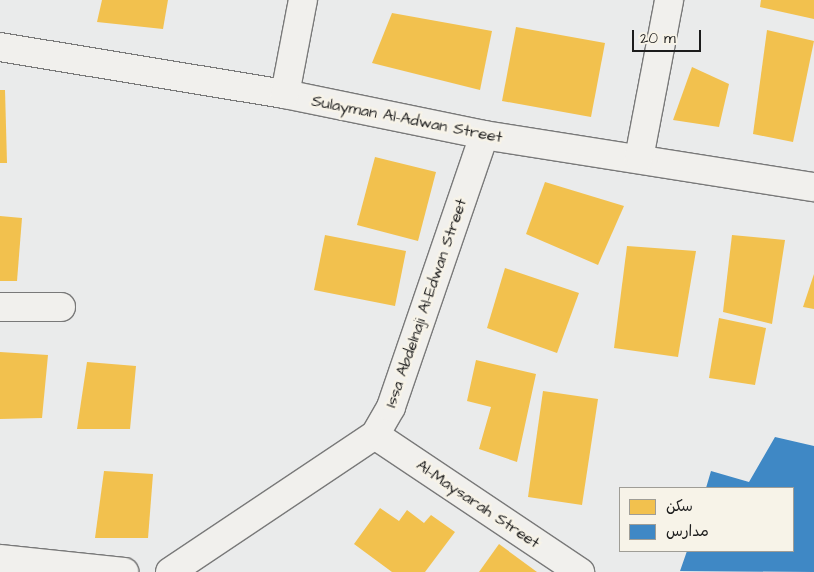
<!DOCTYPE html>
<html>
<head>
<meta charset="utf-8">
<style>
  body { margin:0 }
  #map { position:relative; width:814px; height:572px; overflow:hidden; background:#eaebeb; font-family:"Architects Daughter","Playpen Sans Arabic",sans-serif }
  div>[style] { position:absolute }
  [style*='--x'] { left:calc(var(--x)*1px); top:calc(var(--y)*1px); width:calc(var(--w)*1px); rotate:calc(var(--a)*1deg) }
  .homes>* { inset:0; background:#f2c14e }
  .schools>* { inset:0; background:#3f88c5 }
  .roads { filter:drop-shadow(1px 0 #797979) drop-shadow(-1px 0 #797979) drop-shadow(0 1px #797979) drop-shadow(0 -1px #797979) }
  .minor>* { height:28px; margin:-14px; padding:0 14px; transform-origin:14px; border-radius:14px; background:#f1f0ed }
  span { translate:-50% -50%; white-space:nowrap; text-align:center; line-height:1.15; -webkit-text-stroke:5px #f7f3e8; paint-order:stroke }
  .street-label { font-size:16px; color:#1c1c1c }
  .legend { position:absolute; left:619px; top:487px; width:175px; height:65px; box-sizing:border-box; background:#f7f3e8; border:1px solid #9f9d96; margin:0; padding:6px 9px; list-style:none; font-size:15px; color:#1c1c1c }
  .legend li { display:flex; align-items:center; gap:10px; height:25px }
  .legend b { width:25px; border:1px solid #9f9d96 }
  .scale { position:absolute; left:632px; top:30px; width:69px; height:22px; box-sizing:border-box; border:2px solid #1c1c1c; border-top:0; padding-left:6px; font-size:15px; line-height:18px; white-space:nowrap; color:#1c1c1c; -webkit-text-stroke:4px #f7f3e8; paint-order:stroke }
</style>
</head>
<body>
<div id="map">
  <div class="homes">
    <i style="clip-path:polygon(102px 0,168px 0,163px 29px,97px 22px)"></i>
    <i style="clip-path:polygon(761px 0,814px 0,814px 19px,760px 7px)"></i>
    <i style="clip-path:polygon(392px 13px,492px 31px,480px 90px,372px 63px)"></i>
    <i style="clip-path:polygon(516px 27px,605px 43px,591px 117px,502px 101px)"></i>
    <i style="clip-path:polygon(767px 30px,814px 41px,793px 142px,753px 134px)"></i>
    <i style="clip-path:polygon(692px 67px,729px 84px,719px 127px,673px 120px)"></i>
    <i style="clip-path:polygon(0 90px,5px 90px,7px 163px,0 163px)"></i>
    <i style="clip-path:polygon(375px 157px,436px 172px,418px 241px,357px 225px)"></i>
    <i style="clip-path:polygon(545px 182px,624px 206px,598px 265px,526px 234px)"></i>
    <i style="clip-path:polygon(0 216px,22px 218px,17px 281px,0 281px)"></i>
    <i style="clip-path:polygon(325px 235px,406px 251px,395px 306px,314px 290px)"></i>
    <i style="clip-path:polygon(732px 235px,785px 240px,772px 324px,723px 312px)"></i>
    <i style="clip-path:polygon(627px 246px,696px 251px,678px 357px,614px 348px)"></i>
    <i style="clip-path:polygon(505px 268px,579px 293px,557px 353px,487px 328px)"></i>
    <i style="clip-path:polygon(814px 274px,814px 309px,803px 307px)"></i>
    <i style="clip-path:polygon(719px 318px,766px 328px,755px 385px,709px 378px)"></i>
    <i style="clip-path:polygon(0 352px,48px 355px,42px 418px,0 419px)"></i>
    <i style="clip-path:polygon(476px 360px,536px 374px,517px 462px,479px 449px,491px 407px,467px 401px)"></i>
    <i style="clip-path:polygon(87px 362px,136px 366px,130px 429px,77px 429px)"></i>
    <i style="clip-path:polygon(543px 391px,598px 399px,582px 505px,528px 497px)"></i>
    <i style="clip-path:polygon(104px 471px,153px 474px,148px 538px,95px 538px)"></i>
    <i style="clip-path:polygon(380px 508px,399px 521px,407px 510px,424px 523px,431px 515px,455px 532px,425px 572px,392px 572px,354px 544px)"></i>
    <i style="clip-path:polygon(499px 544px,537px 572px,479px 572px)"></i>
  </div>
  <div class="schools">
    <i style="clip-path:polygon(775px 437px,814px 446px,814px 572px,680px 571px,687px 551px,793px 551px,793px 488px,706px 488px,711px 471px,749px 482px)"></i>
  </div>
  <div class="roads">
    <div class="minor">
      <i style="--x:0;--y:47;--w:289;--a:9.4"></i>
      <i style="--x:285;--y:94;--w:203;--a:11.6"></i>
      <i style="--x:484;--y:135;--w:334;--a:9"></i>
      <i style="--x:285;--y:94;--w:96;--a:-79.2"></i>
      <i style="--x:639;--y:158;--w:161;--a:-79.2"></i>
      <i style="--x:0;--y:307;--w:61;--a:0"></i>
      <i style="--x:375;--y:435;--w:247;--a:33.8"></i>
      <i style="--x:0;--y:559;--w:125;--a:6"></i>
      <i style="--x:170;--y:572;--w:247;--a:-33.8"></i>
      <i style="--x:375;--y:435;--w:32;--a:-60"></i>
      <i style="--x:391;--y:407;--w:287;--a:-71.1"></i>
    </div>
  </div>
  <div class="street-label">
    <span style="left:407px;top:119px;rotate:11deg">Sulayman Al-Adwan Street</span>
    <span style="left:426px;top:303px;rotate:-71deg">Issa Abdelnaji Al-Edwan Street</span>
    <span style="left:478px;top:504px;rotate:34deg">Al-Maysarah Street</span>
  </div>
  <ul class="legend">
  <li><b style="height:14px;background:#f2c14e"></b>سكن</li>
  <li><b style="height:14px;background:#3f88c5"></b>مدارس</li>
  </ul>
  <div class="scale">20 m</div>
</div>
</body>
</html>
